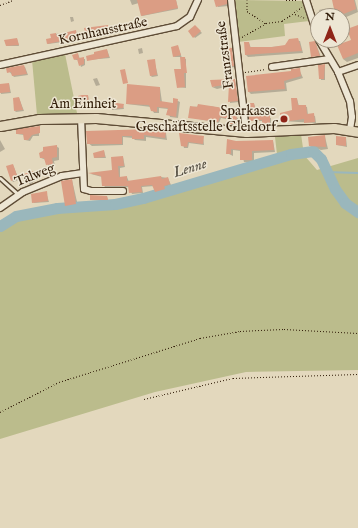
<!DOCTYPE html>
<html>
<head>
<meta charset="utf-8">
<style>
  body { margin:0 }
  #map { position:relative; width:358px; height:528px; overflow:hidden; background:#e3d8bd; font-family:"IM FELL English",serif }
  div>[style] { position:absolute }
  [style*='--x'] { left:calc(var(--x)*1px); top:calc(var(--y)*1px); width:calc(var(--w)*1px); rotate:calc(var(--a)*1deg) }
  .green>* { inset:0; background:#bbbc8c }
  .shadow>* { inset:0; background:#0003 }
  .stream>* { height:2px; margin:-1px; padding:0 1px; transform-origin:1px; border-radius:1px; background:#9ab7bc }
  .river>* { height:11px; margin:-5.5px; padding:0 5.5px; transform-origin:5.5px; border-radius:5.5px; background:#9ab7bc }
  .building>* { inset:0; background:#db9d84 }
  .path>* { height:1px; margin-top:-0.5px; transform-origin:0; background:repeating-linear-gradient(90deg,#321d09 0 1px,transparent 0 3px) }
  .roads { filter:drop-shadow(1px 0 #5e4c36) drop-shadow(-1px 0 #5e4c36) drop-shadow(0 1px #5e4c36) drop-shadow(0 -1px #5e4c36) }
  .service>* { height:3px; margin:-1.5px; padding:0 1.5px; transform-origin:1.5px; border-radius:1.5px; background:#ede6d4 }
  .minor>* { height:6px; margin:-3px; padding:0 3px; transform-origin:3px; border-radius:3px; background:#ede6d4 }
  .primary>* { height:9px; margin:-4.5px; padding:0 4.5px; transform-origin:4.5px; border-radius:4.5px; background:#e3d8bd }
  .dots>* { width:11px; height:11px; translate:-50% -50%; box-sizing:border-box; border:2px solid #ede6d4; border-radius:50% }
  span { translate:-50% -50%; white-space:nowrap; text-align:center; line-height:1.15; -webkit-text-stroke:3px #ede6d4; paint-order:stroke }
  .street-label { font-size:14px; color:#321d09 }
  .poi-label { font-size:14px; color:#321d09 }
  .right { translate:-100% -50%; text-align:right }
  .water-label { font-size:15px; color:#514b3f; font-style:italic }
  .north { position:absolute; left:310px; top:8px; width:40px; height:40px; box-sizing:border-box; background:#ede6d4; border:1px solid #a29683; border-radius:50%; rotate:0deg; font-size:11px; font-weight:700; line-height:16px; text-align:center; color:#321d09 }
  .north::after { content:''; display:block; margin:auto; width:14px; height:18px; background:#8f2418; clip-path:polygon(50% 0,100% 100%,50% 72%,0 100%) }
</style>
</head>
<body>
<div id="map">
  <div class="green">
    <i style="clip-path:polygon(234px 0,304px 1px,309px 21px,284px 24px,285px 36px,238px 42px)"></i>
    <i style="clip-path:polygon(65px 54px,77px 113px,37px 115px,32px 60px)"></i>
    <i style="clip-path:polygon(301px 134px,304px 155px,317px 170px,358px 158px,358px 370px,246px 372px,155px 392px,0 439px,0 222px,15px 213px,41px 209px,121px 207px,178px 192px,215px 177px,278px 163px,275px 137px)"></i>
  </div>
  <div class="shadow">
    <i style="clip-path:polygon(130px 0,176px 0,178px 9px,142px 16px,139px 3px,132px 5px)"></i>
    <i style="clip-path:polygon(216px 0,226px 0,228px 6px,218px 7px)"></i>
    <i style="clip-path:polygon(333px 0,355px 0,358px 12px,344px 18px,321px 16px,319px 10px,323px 9px,326px 12px,335px 10px)"></i>
    <i style="clip-path:polygon(70px 17px,73px 17px,74px 21px,71px 22px)"></i>
    <i style="clip-path:polygon(108px 26px,111px 33px,87px 35px)"></i>
    <i style="clip-path:polygon(195px 26px,202px 33px,195px 38px,189px 31px)"></i>
    <i style="clip-path:polygon(358px 26px,358px 58px,347px 62px,343px 59px)"></i>
    <i style="clip-path:polygon(76px 31px,78px 40px,48px 44px,48px 40px,52px 39px,55px 34px)"></i>
    <i style="clip-path:polygon(17px 39px,19px 46px,6px 46px)"></i>
    <i style="clip-path:polygon(289px 40px,300px 41px,303px 53px,248px 57px,246px 55px,249px 43px,251px 48px,257px 48px,285px 46px)"></i>
    <i style="clip-path:polygon(314px 42px,316px 44px,321px 57px,312px 56px)"></i>
    <i style="clip-path:polygon(178px 47px,182px 58px,186px 59px,186px 88px,178px 87px,182px 70px,181px 57px,174px 57px)"></i>
    <i style="clip-path:polygon(142px 48px,143px 53px,139px 54px,138px 49px)"></i>
    <i style="clip-path:polygon(231px 49px,235px 67px,227px 68px,225px 66px)"></i>
    <i style="clip-path:polygon(107px 50px,110px 58px,88px 60px)"></i>
    <i style="clip-path:polygon(78px 54px,80px 59px,85px 59px,85px 65px,81px 67px,79px 60px,75px 60px)"></i>
    <i style="clip-path:polygon(154px 60px,158px 76px,152px 77px,151px 76px)"></i>
    <i style="clip-path:polygon(325px 65px,325px 80px,321px 80px,319px 66px)"></i>
    <i style="clip-path:polygon(25px 67px,28px 75px,14px 77px,7px 69px)"></i>
    <i style="clip-path:polygon(299px 69px,303px 78px,286px 83px,287px 91px,251px 94px,249px 92px,247px 77px,292px 72px)"></i>
    <i style="clip-path:polygon(97px 78px,100px 85px,96px 86px,93px 79px)"></i>
    <i style="clip-path:polygon(235px 80px,239px 102px,230px 103px,230px 86px,217px 89px,212px 87px)"></i>
    <i style="clip-path:polygon(9px 84px,11px 93px,1px 94px,0 85px)"></i>
    <i style="clip-path:polygon(160px 88px,162px 102px,173px 104px,174px 99px,180px 102px,178px 118px,170px 117px,168px 109px,159px 108px,159px 113px,154px 113px,151px 107px,127px 104px)"></i>
    <i style="clip-path:polygon(88px 96px,90px 105px,81px 106px,80px 104px)"></i>
    <i style="clip-path:polygon(19px 98px,24px 111px,16px 112px,15px 111px)"></i>
    <i style="clip-path:polygon(297px 99px,299px 106px,307px 107px,308px 115px,315px 116px,316px 123px,281px 121px,293px 111px)"></i>
    <i style="clip-path:polygon(111px 103px,123px 105px,124px 109px,112px 110px)"></i>
    <i style="clip-path:polygon(254px 104px,256px 109px,261px 110px,262px 116px,271px 118px,271px 126px,264px 126px,263px 121px,250px 121px)"></i>
    <i style="clip-path:polygon(210px 106px,230px 110px,231px 116px,238px 118px,238px 125px,231px 125px,230px 120px,221px 118px,219px 123px,189px 117px,190px 107px)"></i>
    <i style="clip-path:polygon(39px 127px,39px 136px,33px 136px,30px 141px,25px 140px,24px 135px,17px 134px)"></i>
    <i style="clip-path:polygon(151px 130px,166px 133px,167px 140px,146px 137px,146px 141px,135px 140px,133px 138px,123px 137px,123px 145px,92px 146px,88px 143px,87px 132px)"></i>
    <i style="clip-path:polygon(181px 134px,203px 137px,204px 145px,189px 143px,188px 148px,184px 148px)"></i>
    <i style="clip-path:polygon(325px 137px,328px 149px,321px 150px,310px 146px)"></i>
    <i style="clip-path:polygon(346px 138px,347px 147px,337px 145px)"></i>
    <i style="clip-path:polygon(0 140px,5px 149px,0 152px)"></i>
    <i style="clip-path:polygon(273px 141px,275px 152px,254px 153px,254px 162px,244px 162px,241px 151px,233px 150px,233px 156px,227px 153px,236px 142px)"></i>
    <i style="clip-path:polygon(56px 146px,59px 148px,59px 160px,54px 161px,55px 167px,49px 167px,46px 160px,41px 158px)"></i>
    <i style="clip-path:polygon(104px 151px,106px 158px,95px 158px,95px 154px)"></i>
    <i style="clip-path:polygon(123px 157px,125px 167px,120px 168px,120px 178px,127px 177px,129px 182px,161px 177px,168px 178px,171px 185px,165px 187px,166px 191px,157px 193px,154px 186px,142px 187px,143px 193px,132px 194px,129px 187px,105px 188px,102px 177px,91px 174px,113px 171px)"></i>
    <i style="clip-path:polygon(13px 165px,19px 180px,13px 182px,12px 180px)"></i>
    <i style="clip-path:polygon(33px 172px,37px 179px,30px 185px,25px 175px)"></i>
    <i style="clip-path:polygon(72px 180px,78px 206px,68px 207px,66px 205px)"></i>
    <i style="clip-path:polygon(46px 192px,49px 202px,33px 203px)"></i>
    <i style="clip-path:polygon(107px 196px,108px 201px,91px 200px)"></i>
  </div>
  <div class="stream">
    <i style="--x:326;--y:172;--w:32;--a:2"></i>
  </div>
  <div class="river">
    <i style="--x:0;--y:226;--w:19;--a:-32"></i>
    <i style="--x:16;--y:216;--w:42;--a:-11"></i>
    <i style="--x:57;--y:208;--w:58;--a:-3.9"></i>
    <i style="--x:115;--y:204;--w:29;--a:-12"></i>
    <i style="--x:143;--y:198;--w:154;--a:-16.6"></i>
    <i style="--x:291;--y:154;--w:22;--a:-8"></i>
    <i style="--x:313;--y:151;--w:11;--a:45"></i>
    <i style="--x:321;--y:159;--w:33;--a:65"></i>
    <i style="--x:335;--y:189;--w:17;--a:54"></i>
    <i style="--x:345;--y:203;--w:16;--a:35"></i>
  </div>
  <div class="building">
    <i style="clip-path:polygon(137px 0,176px 0,178px 8px,141px 16px)"></i>
    <i style="clip-path:polygon(214px 0,227px 0,227px 4px,216px 7px)"></i>
    <i style="clip-path:polygon(332px 0,354px 0,356px 9px,341px 15px,340px 13px,326px 16px,324px 11px,334px 9px)"></i>
    <i style="clip-path:polygon(108px 25px,109px 32px,86px 36px,84px 28px)"></i>
    <i style="clip-path:polygon(195px 25px,201px 31px,193px 38px,188px 31px)"></i>
    <i style="clip-path:polygon(358px 25px,358px 53px,343px 59px,337px 45px,351px 40px,347px 29px)"></i>
    <i style="clip-path:polygon(76px 30px,77px 38px,47px 44px,46px 39px,51px 38px,50px 34px,56px 33px,56px 35px)"></i>
    <i style="clip-path:polygon(17px 38px,19px 45px,6px 46px,4px 40px)"></i>
    <i style="clip-path:polygon(298px 38px,302px 51px,245px 55px,244px 42px,249px 42px,250px 47px,272px 47px,285px 45px,289px 39px)"></i>
    <i style="clip-path:polygon(315px 41px,320px 56px,311px 57px,309px 42px)"></i>
    <i style="clip-path:polygon(178px 45px,181px 55px,173px 57px,171px 47px)"></i>
    <i style="clip-path:polygon(223px 47px,232px 48px,234px 66px,224px 67px)"></i>
    <i style="clip-path:polygon(107px 49px,109px 57px,87px 61px,86px 56px,94px 54px,94px 52px)"></i>
    <i style="clip-path:polygon(78px 53px,79px 58px,84px 57px,84px 64px,79px 66px,77px 59px,74px 60px,72px 55px)"></i>
    <i style="clip-path:polygon(180px 57px,185px 57px,187px 73px,184px 73px,185px 87px,177px 88px,174px 69px,181px 69px)"></i>
    <i style="clip-path:polygon(155px 59px,157px 75px,150px 76px,147px 60px)"></i>
    <i style="clip-path:polygon(325px 64px,324px 79px,319px 79px,318px 65px)"></i>
    <i style="clip-path:polygon(24px 65px,27px 74px,12px 76px,11px 72px,7px 73px,6px 68px)"></i>
    <i style="clip-path:polygon(300px 68px,301px 76px,284px 81px,285px 89px,248px 92px,246px 76px,291px 71px,291px 69px)"></i>
    <i style="clip-path:polygon(125px 69px,128px 83px,123px 84px,120px 70px)"></i>
    <i style="clip-path:polygon(235px 79px,238px 101px,228px 102px,229px 84px,212px 87px,210px 80px)"></i>
    <i style="clip-path:polygon(9px 83px,10px 92px,0 93px,0 84px)"></i>
    <i style="clip-path:polygon(127px 84px,160px 87px,160px 101px,173px 103px,173px 98px,178px 99px,176px 117px,166px 115px,168px 108px,157px 107px,157px 112px,151px 111px,149px 105px,126px 104px)"></i>
    <i style="clip-path:polygon(82px 95px,88px 95px,89px 104px,79px 105px,78px 96px)"></i>
    <i style="clip-path:polygon(19px 97px,23px 110px,14px 111px,13px 98px)"></i>
    <i style="clip-path:polygon(291px 98px,297px 98px,298px 105px,306px 105px,307px 114px,314px 113px,315px 122px,304px 123px,304px 119px,290px 121px,288px 119px,280px 121px,280px 113px,292px 110px)"></i>
    <i style="clip-path:polygon(110px 102px,124px 104px,123px 108px,110px 109px)"></i>
    <i style="clip-path:polygon(247px 103px,254px 103px,255px 108px,260px 107px,261px 115px,270px 115px,270px 125px,262px 125px,262px 120px,249px 121px)"></i>
    <i style="clip-path:polygon(198px 104px,230px 109px,230px 115px,237px 116px,236px 124px,228px 124px,229px 119px,220px 117px,218px 122px,188px 118px,190px 106px,197px 107px)"></i>
    <i style="clip-path:polygon(40px 126px,40px 133px,32px 135px,28px 140px,24px 140px,23px 134px,16px 134px,16px 129px)"></i>
    <i style="clip-path:polygon(151px 129px,166px 132px,165px 138px,144px 135px,144px 139px,132px 139px,132px 136px,122px 136px,122px 144px,87px 144px,86px 131px)"></i>
    <i style="clip-path:polygon(179px 133px,204px 136px,203px 144px,188px 142px,187px 147px,181px 146px)"></i>
    <i style="clip-path:polygon(325px 135px,326px 147px,309px 146px,308px 137px)"></i>
    <i style="clip-path:polygon(336px 136px,346px 137px,346px 146px,336px 145px)"></i>
    <i style="clip-path:polygon(227px 139px,236px 141px,273px 140px,274px 150px,252px 151px,252px 160px,240px 160px,240px 150px,231px 149px,231px 154px,226px 154px)"></i>
    <i style="clip-path:polygon(57px 145px,57px 157px,52px 158px,53px 164px,46px 165px,44px 158px,40px 158px,39px 153px,43px 151px,43px 147px)"></i>
    <i style="clip-path:polygon(104px 150px,105px 157px,94px 158px,93px 153px)"></i>
    <i style="clip-path:polygon(123px 156px,124px 166px,118px 166px,119px 177px,127px 176px,127px 181px,161px 176px,162px 179px,168px 177px,170px 184px,164px 186px,165px 189px,155px 192px,152px 185px,141px 186px,142px 192px,129px 193px,128px 186px,102px 186px,101px 176px,88px 173px,112px 170px,111px 157px)"></i>
    <i style="clip-path:polygon(13px 164px,18px 178px,11px 181px,6px 166px)"></i>
    <i style="clip-path:polygon(33px 171px,36px 178px,27px 184px,24px 174px)"></i>
    <i style="clip-path:polygon(72px 179px,76px 204px,65px 206px,61px 181px)"></i>
    <i style="clip-path:polygon(47px 191px,48px 201px,32px 203px,31px 194px)"></i>
    <i style="clip-path:polygon(90px 195px,107px 196px,108px 200px,90px 200px)"></i>
  </div>
  <div class="path">
    <i style="--x:247;--y:0;--w:11;--a:90"></i>
    <i style="--x:247;--y:11;--w:22;--a:34"></i>
    <i style="--x:286;--y:0;--w:11;--a:0"></i>
    <i style="--x:0;--y:5;--w:14;--a:-21"></i>
    <i style="--x:295;--y:14;--w:11;--a:22"></i>
    <i style="--x:242;--y:37;--w:28;--a:-30"></i>
    <i style="--x:266;--y:23;--w:16;--a:-7"></i>
    <i style="--x:282;--y:21;--w:24;--a:-35"></i>
    <i style="--x:245;--y:72;--w:21;--a:-8"></i>
    <i style="--x:144;--y:399;--w:91;--a:-13.3"></i>
    <i style="--x:233;--y:378;--w:125;--a:-1.8"></i>
    <i style="--x:0;--y:412;--w:66;--a:-27"></i>
    <i style="--x:59;--y:382;--w:148;--a:-17.3"></i>
    <i style="--x:200;--y:338;--w:41;--a:-9.9"></i>
    <i style="--x:240;--y:331;--w:44;--a:-2.6"></i>
    <i style="--x:284;--y:329;--w:74;--a:3.1"></i>
  </div>
  <div class="roads">
    <div class="service">
      <i style="--x:0;--y:178;--w:24;--a:42"></i>
    </div>
    <div class="minor">
      <i style="--x:231;--y:0;--w:133;--a:83.5"></i>
      <i style="--x:306;--y:0;--w:40;--a:72"></i>
      <i style="--x:319;--y:40;--w:37;--a:59"></i>
      <i style="--x:338;--y:72;--w:31;--a:68"></i>
      <i style="--x:350;--y:101;--w:16;--a:83"></i>
      <i style="--x:352;--y:117;--w:13;--a:99"></i>
      <i style="--x:0;--y:65;--w:181;--a:-12.4"></i>
      <i style="--x:177;--y:26;--w:16;--a:-35"></i>
      <i style="--x:190;--y:17;--w:19;--a:-65"></i>
      <i style="--x:272;--y:67;--w:58;--a:-8"></i>
      <i style="--x:338;--y:72;--w:21;--a:-19"></i>
      <i style="--x:81;--y:118;--w:71;--a:87.6"></i>
      <i style="--x:84;--y:189;--w:7;--a:16"></i>
      <i style="--x:91;--y:191;--w:32;--a:0"></i>
      <i style="--x:0;--y:208;--w:28;--a:-35"></i>
      <i style="--x:23;--y:192;--w:42;--a:-22.3"></i>
      <i style="--x:62;--y:176;--w:21;--a:-8"></i>
    </div>
    <div class="primary">
      <i style="--x:0;--y:126;--w:40;--a:-10"></i>
      <i style="--x:39;--y:119;--w:57;--a:-1"></i>
      <i style="--x:96;--y:118;--w:151;--a:5.3"></i>
      <i style="--x:246;--y:132;--w:88;--a:-2.6"></i>
      <i style="--x:334;--y:128;--w:24;--a:9"></i>
    </div>
  </div>
  <div class="dots">
    <i style="left:284px;top:119px;background:#8f2418"></i>
  </div>
  <div class="street-label">
    <span style="left:103px;top:31px;rotate:-12deg">Kornhausstraße</span>
    <span style="left:225px;top:55px;rotate:-97deg">Franzstraße</span>
    <span style="left:83px;top:104px">Am Einheit</span>
    <span style="left:35px;top:175px;rotate:-22deg">Talweg</span>
  </div>
  <div class="poi-label">
    <span class="right" style="left:276px;top:119px">Sparkasse<br>Geschäftsstelle Gleidorf</span>
  </div>
  <div class="water-label">
    <span style="left:190px;top:168px;rotate:-17deg">Lenne</span>
  </div>
  <div class="north">N</div>
</div>
</body>
</html>
